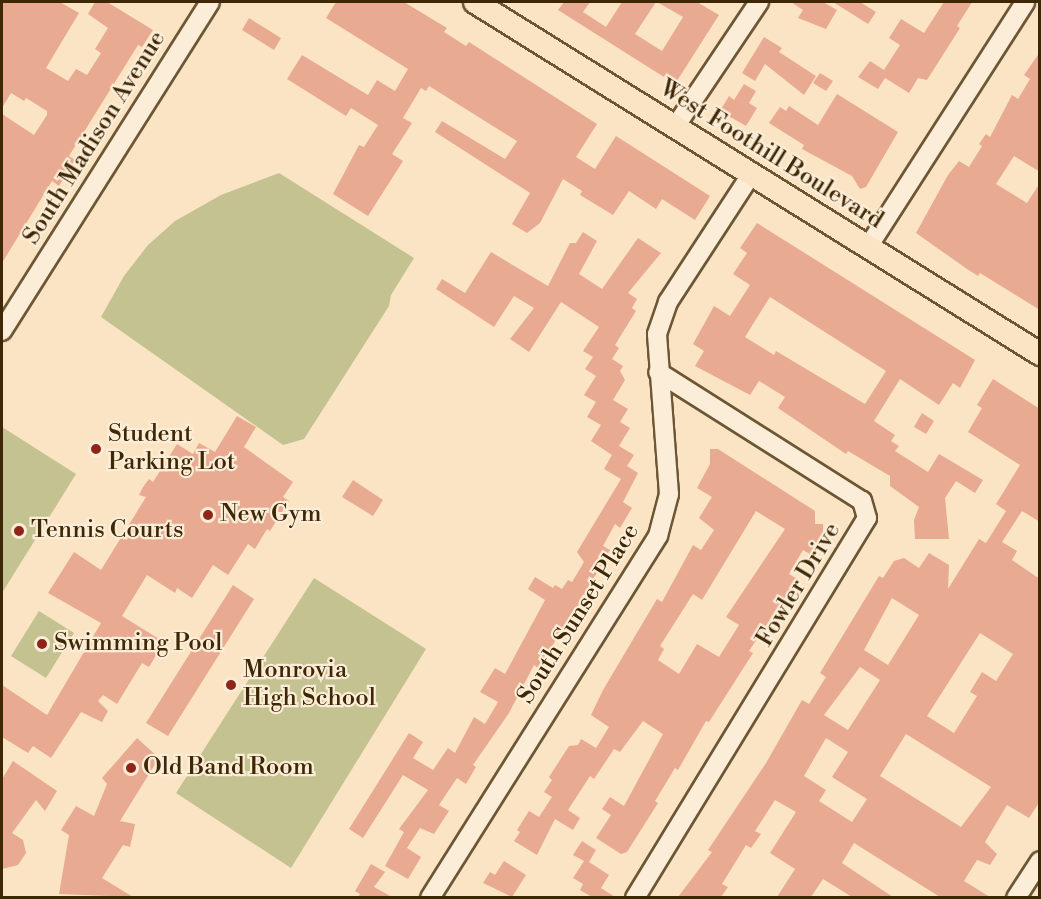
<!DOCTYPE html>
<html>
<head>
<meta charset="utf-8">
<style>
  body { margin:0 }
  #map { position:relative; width:1041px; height:899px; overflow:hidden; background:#fbe4c3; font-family:"Libre Bodoni",serif }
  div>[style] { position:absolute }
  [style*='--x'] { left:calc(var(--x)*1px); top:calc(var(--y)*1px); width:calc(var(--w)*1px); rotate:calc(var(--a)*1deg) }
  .green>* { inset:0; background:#c3c290 }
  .building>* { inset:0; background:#e9aa92 }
  .roads { filter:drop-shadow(2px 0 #6c5634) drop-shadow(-2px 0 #6c5634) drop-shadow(0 2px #6c5634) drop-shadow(0 -2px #6c5634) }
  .minor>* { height:18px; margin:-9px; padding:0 9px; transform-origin:9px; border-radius:9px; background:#fcedd8 }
  .major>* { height:22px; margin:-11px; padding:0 11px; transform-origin:11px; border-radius:11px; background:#fbe4c3 }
  .dots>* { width:16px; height:16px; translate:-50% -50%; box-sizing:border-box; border:3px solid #fcedd8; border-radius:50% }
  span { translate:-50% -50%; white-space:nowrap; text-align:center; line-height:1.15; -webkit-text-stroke:4.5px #fcedd8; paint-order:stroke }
  .street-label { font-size:24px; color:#3d2704 }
  .poi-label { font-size:24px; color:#3d2704 }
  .left { translate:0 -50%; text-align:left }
  .frame { position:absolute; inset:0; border:3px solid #3d2704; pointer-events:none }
</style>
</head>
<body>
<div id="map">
  <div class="green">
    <i style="clip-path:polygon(279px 173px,414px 258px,391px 295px,389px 306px,304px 439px,283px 445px,101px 317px,124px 276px,148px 245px,175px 221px,221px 195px)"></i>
    <i style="clip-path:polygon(2px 427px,76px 474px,2px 593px)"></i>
    <i style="clip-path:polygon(314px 578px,426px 649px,291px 868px,176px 793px)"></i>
    <i style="clip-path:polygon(39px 611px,74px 633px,46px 678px,11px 656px)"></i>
  </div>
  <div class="building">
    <i style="clip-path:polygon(2px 2px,60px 2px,79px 13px,46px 68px,68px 81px,76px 69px,87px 75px,101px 53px,95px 49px,108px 28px,88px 14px,95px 2px,107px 2px,153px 30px,142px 47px,138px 45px,69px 156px,75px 160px,59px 186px,52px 181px,2px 263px,2px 114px,34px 135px,47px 115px,47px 111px,26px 98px,24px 101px,11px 93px,2px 108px)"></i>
    <i style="clip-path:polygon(336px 2px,404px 2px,447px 28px,444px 32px,466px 46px,469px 42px,597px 124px,576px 157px,595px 169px,616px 136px,710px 196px,695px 220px,662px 199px,656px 209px,629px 191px,613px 215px,580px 195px,582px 191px,563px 179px,540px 223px,527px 233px,512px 224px,530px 193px,435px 132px,442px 121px,505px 159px,517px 141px,429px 86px,426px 91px,421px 88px,403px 118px,412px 123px,392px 154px,403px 161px,368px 216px,333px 194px,359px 145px,364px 147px,378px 125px,351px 108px,346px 116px,287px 79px,302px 55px,368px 95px,377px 80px,395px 91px,408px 69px,326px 18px)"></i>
    <i style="clip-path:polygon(564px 2px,590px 2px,583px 12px,606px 27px,622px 2px,656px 2px,635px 34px,662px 51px,683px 17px,657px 2px,697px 2px,719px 15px,675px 84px,558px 10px)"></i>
    <i style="clip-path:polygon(791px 2px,823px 2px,837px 10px,826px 29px,798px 18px,803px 10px)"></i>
    <i style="clip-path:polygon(833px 2px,860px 2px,876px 12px,868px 24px)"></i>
    <i style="clip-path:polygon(944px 2px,972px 2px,957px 26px,960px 28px,927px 80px,918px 78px,909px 93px,885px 78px,878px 89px,858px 77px,870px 61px,884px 70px,900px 45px,889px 38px,901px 19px,924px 33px)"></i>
    <i style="clip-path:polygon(249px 18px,281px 38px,274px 50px,242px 30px)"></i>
    <i style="clip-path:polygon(764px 37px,782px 48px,779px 52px,816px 76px,804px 95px,765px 64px,755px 81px,742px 73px)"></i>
    <i style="clip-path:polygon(1040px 52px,1040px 172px,1014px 156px,996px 184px,1027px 203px,1040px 183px,1040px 310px,980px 273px,978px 276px,967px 269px,916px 233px,948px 175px,959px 161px,969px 167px,982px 146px,979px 144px,986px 134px,990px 137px,1012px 95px,1018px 99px,1030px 79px,1024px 75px)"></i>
    <i style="clip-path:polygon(820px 73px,833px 81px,826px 91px,813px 83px)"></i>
    <i style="clip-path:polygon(744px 84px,756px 91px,749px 103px,757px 108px,746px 126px,720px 111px,729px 96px,734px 100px)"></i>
    <i style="clip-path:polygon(837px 94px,898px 132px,866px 187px,860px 189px,852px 176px,802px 149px,804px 145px,769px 123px,780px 107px,786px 111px,789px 106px,818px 125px)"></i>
    <i style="clip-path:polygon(evenodd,757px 223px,975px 360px,960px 388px,953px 383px,939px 405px,900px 379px,874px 421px,895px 435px,891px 441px,899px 446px,895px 451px,928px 472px,939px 454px,983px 480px,975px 493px,956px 481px,945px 498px,949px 539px,915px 539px,914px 520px,919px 507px,890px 486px,890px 476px,848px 451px,846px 454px,778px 408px,785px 397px,759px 381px,750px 395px,695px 366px,704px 351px,693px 344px,714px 306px,730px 316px,750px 285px,733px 274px,747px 253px,740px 248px,757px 223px,770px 297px,886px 371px,865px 404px,776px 351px,774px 355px,745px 337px,770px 297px)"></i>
    <i style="clip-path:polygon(583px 232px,597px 241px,579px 274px,602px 289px,638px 238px,661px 253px,628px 293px,637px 299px,632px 308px,636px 311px,615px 345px,619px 348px,612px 359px,623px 366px,620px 371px,625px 380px,613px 400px,628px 409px,620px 422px,630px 428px,619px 446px,634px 455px,627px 466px,638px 473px,623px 502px,632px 508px,620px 528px,615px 524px,603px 546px,610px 550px,582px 599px,538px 668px,534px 665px,509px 713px,473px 765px,476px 767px,466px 784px,457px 778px,439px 805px,449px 811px,434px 834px,420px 828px,407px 848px,421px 857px,408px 879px,385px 866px,404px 832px,399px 829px,428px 790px,403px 775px,363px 838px,349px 829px,409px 733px,423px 742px,413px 758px,433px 770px,448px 748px,455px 753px,474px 717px,485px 724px,498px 702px,480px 692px,495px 668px,505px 674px,545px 600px,528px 589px,535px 577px,553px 588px,555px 585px,562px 589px,568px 580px,572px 582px,584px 562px,577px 552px,621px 479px,604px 469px,612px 455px,591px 441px,601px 425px,587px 417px,596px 402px,584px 395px,596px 376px,585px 369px,593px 357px,583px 351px,599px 327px,561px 302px,529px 352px,510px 339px,534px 308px,514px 296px,494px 327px,436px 289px,442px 279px,465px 293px,491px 252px,548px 286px,570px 243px,576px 243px)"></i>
    <i style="clip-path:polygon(evenodd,993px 379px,1040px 409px,1040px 522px,1022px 511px,1002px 542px,1017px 551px,1012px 560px,1040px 579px,1040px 801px,1029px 818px,1007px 805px,985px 842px,997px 854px,990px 865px,977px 860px,964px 881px,990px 897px,940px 897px,854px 843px,842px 863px,893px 897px,852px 897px,823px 879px,811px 897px,777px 897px,795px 869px,770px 853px,796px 812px,775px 800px,755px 831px,761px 834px,751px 848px,746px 845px,722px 884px,728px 887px,721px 897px,678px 897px,712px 852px,708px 850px,766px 763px,802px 700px,809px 704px,826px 677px,820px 673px,879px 576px,883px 578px,894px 561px,904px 558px,919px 568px,929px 553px,949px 565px,948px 589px,979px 539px,986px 543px,1006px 511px,996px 504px,1020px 465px,968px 432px,982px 408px,977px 405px,993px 379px,892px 598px,919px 615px,888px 665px,864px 650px,892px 598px,993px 379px,980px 633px,1013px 654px,996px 681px,982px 672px,970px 692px,977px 696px,954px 733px,927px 716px,980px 633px,993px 379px,860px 667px,880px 680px,848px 730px,824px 715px,860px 667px,993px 379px,906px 734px,991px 787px,961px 827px,880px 776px,906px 734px,993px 379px,826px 738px,848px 752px,832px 777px,867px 799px,852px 822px,819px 801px,826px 790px,804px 776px,826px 738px)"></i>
    <i style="clip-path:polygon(922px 413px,934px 421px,926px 434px,914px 427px)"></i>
    <i style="clip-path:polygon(237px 416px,256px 427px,244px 447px,293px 482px,283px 497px,289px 501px,270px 531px,267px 529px,255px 549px,248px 544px,228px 575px,213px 565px,192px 598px,177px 588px,175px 593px,147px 575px,122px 616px,164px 642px,149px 667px,142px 663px,117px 704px,103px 695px,98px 701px,108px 711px,102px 722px,81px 712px,51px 758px,33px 746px,28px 753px,2px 737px,2px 685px,47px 715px,101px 623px,48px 593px,74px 552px,101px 570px,146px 497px,139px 495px,143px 487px,149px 479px,153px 482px,177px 444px,193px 454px,199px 443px,215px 452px)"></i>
    <i style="clip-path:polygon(evenodd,710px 449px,718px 449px,815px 511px,815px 524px,823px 524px,823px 545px,813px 556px,803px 550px,789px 574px,797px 579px,749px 651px,753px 653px,709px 722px,706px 721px,678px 770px,675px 768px,655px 801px,658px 803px,627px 852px,621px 854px,596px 838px,611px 815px,602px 809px,610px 797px,624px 806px,663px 734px,643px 721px,620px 752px,614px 749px,594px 779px,590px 776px,568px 810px,580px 818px,573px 830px,555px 819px,537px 855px,514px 841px,520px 832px,517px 830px,529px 811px,539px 817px,552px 797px,544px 792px,552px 780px,549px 777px,569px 746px,578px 745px,581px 739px,596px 748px,609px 727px,591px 715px,603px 690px,657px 599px,662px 602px,693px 545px,701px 550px,714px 530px,699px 518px,712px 497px,697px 488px,710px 464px,710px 449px,756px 511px,785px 529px,726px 617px,739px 625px,719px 657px,697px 644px,679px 674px,658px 660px,664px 649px,660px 646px,693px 594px,702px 600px,756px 511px)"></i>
    <i style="clip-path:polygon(353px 480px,383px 500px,373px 516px,342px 497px)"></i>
    <i style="clip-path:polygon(233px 585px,254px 599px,168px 736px,146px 723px)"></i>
    <i style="clip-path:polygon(137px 738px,159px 758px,120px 821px,135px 824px,130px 847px,123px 845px,102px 878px,133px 897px,59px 894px,69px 835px,61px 830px,76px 806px,94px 816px,107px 784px,102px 778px)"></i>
    <i style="clip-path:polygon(13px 761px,57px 791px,45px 811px,36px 800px,12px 833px,23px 840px,26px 853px,18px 865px,2px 869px,2px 779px)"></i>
    <i style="clip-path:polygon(582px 841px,596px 850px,589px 862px,609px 875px,601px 888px,615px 897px,592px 897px,580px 890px,583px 884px,573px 878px,584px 861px,573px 855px)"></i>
    <i style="clip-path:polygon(504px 861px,526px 875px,512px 897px,483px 883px,490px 872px,495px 875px)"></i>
    <i style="clip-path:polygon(371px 864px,385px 872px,374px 887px,392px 897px,358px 897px,360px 894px,355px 891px)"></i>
  </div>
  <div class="roads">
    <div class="minor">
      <i style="--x:675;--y:127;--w:151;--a:-56.1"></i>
      <i style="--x:868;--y:247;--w:291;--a:-57.3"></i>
      <i style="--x:2;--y:331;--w:389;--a:-57.7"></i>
      <i style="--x:430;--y:898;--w:428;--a:-57.8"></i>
      <i style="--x:658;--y:536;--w:43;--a:-75.3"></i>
      <i style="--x:669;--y:494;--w:160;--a:-94.3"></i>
      <i style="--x:657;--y:334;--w:34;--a:-71"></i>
      <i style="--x:668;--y:302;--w:154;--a:-56.9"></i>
      <i style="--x:635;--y:898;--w:445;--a:-58.6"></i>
      <i style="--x:867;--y:518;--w:18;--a:-106"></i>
      <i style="--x:862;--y:501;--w:241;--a:-147.7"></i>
      <i style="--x:1016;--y:898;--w:44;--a:-57"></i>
    </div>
    <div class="major">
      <i style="--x:475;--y:2;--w:666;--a:31.92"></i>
    </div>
  </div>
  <div class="dots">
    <i style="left:96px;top:449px;background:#8f2418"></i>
    <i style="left:208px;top:515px;background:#8f2418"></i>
    <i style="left:19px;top:531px;background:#8f2418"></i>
    <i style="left:42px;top:644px;background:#8f2418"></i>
    <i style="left:231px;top:685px;background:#8f2418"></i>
    <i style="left:131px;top:768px;background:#8f2418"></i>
  </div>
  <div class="street-label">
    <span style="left:95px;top:138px;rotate:-58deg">South Madison Avenue</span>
    <span style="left:771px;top:155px;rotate:32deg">West Foothill Boulevard</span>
    <span style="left:799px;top:585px;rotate:-59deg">Fowler Drive</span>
    <span style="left:579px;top:614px;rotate:-58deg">South Sunset Place</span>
  </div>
  <div class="poi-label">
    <span class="left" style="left:108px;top:449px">Student<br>Parking Lot</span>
    <span class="left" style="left:220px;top:515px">New Gym</span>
    <span class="left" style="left:31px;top:531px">Tennis Courts</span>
    <span class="left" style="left:54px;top:644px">Swimming Pool</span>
    <span class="left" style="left:243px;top:685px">Monrovia<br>High School</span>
    <span class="left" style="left:143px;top:768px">Old Band Room</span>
  </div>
  <div class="frame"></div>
</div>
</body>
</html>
